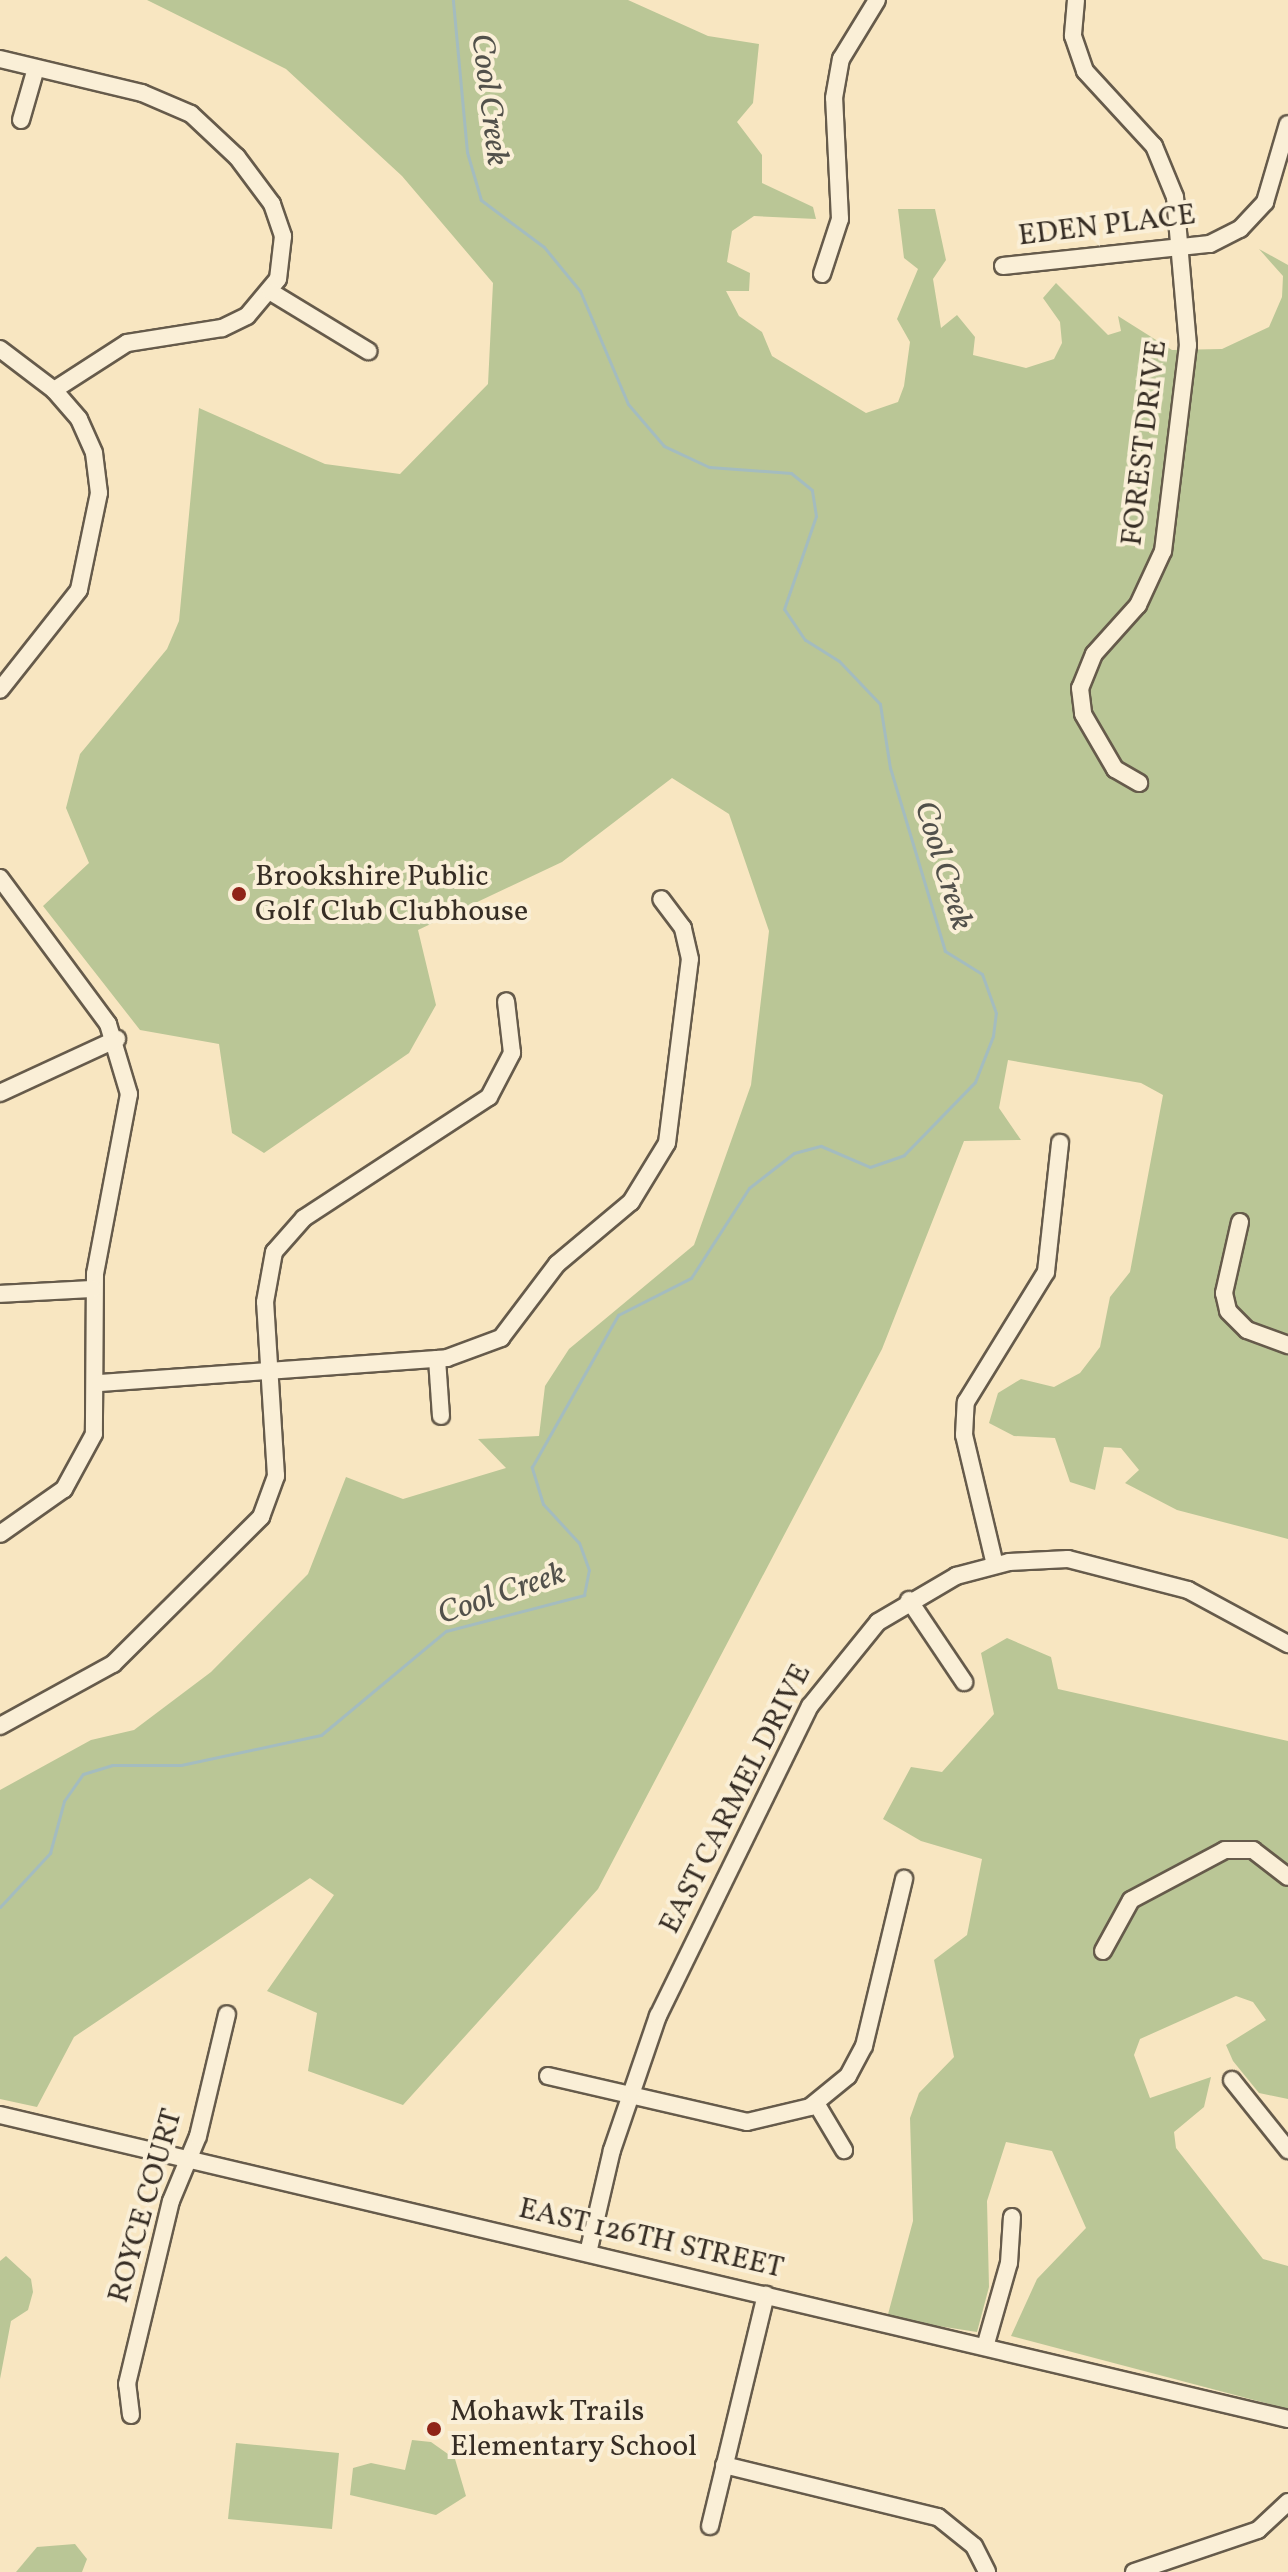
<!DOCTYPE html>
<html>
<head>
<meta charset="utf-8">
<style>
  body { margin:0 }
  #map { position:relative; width:1288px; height:2572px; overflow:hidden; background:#f8e6c1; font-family:Vollkorn,serif }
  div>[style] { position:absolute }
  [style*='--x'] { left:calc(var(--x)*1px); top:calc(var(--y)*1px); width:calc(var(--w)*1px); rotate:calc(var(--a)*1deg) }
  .green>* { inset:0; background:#bac696 }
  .stream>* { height:3px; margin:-1.5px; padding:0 1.5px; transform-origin:1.5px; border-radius:1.5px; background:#a4bcbf }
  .roads { filter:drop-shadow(2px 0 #665b4b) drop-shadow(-2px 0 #665b4b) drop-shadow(0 2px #665b4b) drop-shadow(0 -2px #665b4b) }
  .minor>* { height:16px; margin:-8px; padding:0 8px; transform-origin:8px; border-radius:8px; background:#faefd7 }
  .dots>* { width:22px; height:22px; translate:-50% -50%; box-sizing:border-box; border:4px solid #faefd7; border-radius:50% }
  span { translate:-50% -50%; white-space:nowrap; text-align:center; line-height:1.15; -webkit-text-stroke:8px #faefd7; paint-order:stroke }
  .street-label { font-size:30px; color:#362d24 }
  .poi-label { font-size:30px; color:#362d24 }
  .left { translate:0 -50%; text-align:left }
  .water-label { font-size:32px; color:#52514b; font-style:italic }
</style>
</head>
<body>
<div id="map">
  <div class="green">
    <i style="clip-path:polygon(147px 0,628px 0,708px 36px,759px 44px,753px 103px,737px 122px,762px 155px,762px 183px,813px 207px,816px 219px,754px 216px,732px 231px,727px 262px,750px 273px,749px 291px,726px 291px,739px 316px,762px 332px,772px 356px,866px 413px,898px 402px,904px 386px,910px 342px,897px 319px,918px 269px,904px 258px,898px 209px,935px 209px,946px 260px,933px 279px,941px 328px,957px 315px,975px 337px,973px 355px,1026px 368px,1054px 359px,1062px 343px,1060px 322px,1043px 298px,1056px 283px,1108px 335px,1121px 331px,1118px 316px,1172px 350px,1222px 349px,1269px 327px,1282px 297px,1283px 276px,1259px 249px,1288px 265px,1288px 1539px,1177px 1510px,1125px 1483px,1139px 1470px,1121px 1448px,1104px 1447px,1095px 1490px,1070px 1482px,1055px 1438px,1014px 1436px,989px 1423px,998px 1393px,1021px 1379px,1054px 1387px,1080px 1373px,1100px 1347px,1110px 1297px,1130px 1272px,1163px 1095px,1141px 1083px,1008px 1060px,999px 1108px,1021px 1140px,964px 1141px,882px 1349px,598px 1889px,403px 2105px,308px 2071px,317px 2013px,267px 1991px,334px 1895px,310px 1878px,74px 2037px,37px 2107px,0 2099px,0 1790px,91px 1740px,134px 1730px,211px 1672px,308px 1574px,346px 1477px,403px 1499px,506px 1468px,478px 1439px,539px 1436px,545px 1386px,569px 1349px,694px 1245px,751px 1085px,769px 931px,729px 814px,672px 778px,562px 862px,418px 930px,436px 1005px,409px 1053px,264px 1153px,232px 1133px,219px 1044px,140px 1030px,43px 906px,89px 863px,66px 808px,80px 754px,167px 649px,179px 621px,199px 408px,325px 464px,400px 474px,488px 384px,493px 283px,402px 176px,286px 69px)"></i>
    <i style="clip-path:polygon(1007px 1638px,1051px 1657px,1058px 1689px,1288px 1741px,1288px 2099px,1259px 2093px,1233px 2061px,1226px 2045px,1266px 2020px,1253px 2002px,1236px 1996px,1140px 2039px,1134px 2055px,1150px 2098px,1211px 2077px,1204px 2107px,1174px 2132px,1176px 2148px,1263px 2259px,1288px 2266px,1288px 2409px,1011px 2336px,1037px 2279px,1086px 2228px,1052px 2151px,1006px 2142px,987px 2201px,989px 2287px,977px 2332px,887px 2318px,913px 2221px,910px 2118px,919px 2093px,954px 2057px,934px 1960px,967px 1935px,982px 1859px,921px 1841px,883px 1819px,911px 1767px,942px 1772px,994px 1714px,981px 1653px)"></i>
    <i style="clip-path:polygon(6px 2256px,31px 2279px,33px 2292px,28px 2310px,11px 2321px,0 2379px,0 2261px)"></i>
    <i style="clip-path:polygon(412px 2440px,431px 2442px,455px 2459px,466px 2496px,436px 2515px,350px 2495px,353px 2468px,371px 2463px,405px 2470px)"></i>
    <i style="clip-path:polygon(236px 2443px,339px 2453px,332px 2529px,228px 2519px)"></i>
    <i style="clip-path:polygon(75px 2544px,87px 2559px,82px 2572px,16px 2572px,37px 2547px)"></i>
  </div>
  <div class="stream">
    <i style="--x:0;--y:1907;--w:74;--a:-47.2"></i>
    <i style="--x:50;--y:1853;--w:54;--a:-74.9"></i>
    <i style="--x:64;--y:1801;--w:33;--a:-55"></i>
    <i style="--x:83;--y:1774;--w:30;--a:-17"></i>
    <i style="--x:112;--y:1765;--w:69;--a:0"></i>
    <i style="--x:181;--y:1765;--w:143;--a:-12.1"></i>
    <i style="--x:321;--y:1735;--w:163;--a:-39.8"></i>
    <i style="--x:446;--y:1631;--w:143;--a:-14.6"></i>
    <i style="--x:584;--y:1595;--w:25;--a:-79"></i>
    <i style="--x:589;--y:1570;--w:29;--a:-110"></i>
    <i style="--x:579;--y:1543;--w:53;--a:-132.7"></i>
    <i style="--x:543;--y:1504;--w:39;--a:-107"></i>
    <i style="--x:532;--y:1467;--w:175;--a:-60.5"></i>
    <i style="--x:618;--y:1315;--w:82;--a:-26.9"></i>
    <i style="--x:691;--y:1278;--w:107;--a:-57.2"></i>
    <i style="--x:749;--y:1188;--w:57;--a:-37.9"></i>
    <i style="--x:794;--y:1153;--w:28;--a:-15"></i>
    <i style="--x:821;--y:1146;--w:53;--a:23.2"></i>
    <i style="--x:870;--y:1167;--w:36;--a:-19"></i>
    <i style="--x:904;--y:1155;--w:102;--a:-45.8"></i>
    <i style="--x:975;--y:1082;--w:49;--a:-68.6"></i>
    <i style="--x:993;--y:1036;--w:23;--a:-83"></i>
    <i style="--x:996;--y:1013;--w:41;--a:-109.7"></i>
    <i style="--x:982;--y:974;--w:44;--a:-148.1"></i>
    <i style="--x:945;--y:951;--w:191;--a:-106.7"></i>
    <i style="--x:890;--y:768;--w:65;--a:-98.9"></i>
    <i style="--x:880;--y:704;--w:59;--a:-133.6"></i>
    <i style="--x:839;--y:661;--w:40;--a:-148"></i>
    <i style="--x:805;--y:640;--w:37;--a:-124"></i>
    <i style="--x:784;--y:609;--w:98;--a:-71"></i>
    <i style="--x:816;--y:516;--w:26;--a:-99"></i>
    <i style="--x:812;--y:490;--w:27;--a:-141"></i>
    <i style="--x:791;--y:473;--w:82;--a:-175.8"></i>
    <i style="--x:709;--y:467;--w:50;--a:-155"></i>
    <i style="--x:664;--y:446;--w:55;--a:-130.6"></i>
    <i style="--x:628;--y:404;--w:123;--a:-113"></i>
    <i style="--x:580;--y:291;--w:57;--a:-129.3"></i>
    <i style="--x:544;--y:247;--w:79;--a:-143.3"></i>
    <i style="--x:481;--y:200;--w:50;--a:-106.3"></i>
    <i style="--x:467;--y:152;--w:153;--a:-95.3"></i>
  </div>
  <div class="roads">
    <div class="minor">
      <i style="--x:1076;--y:0;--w:36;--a:95"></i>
      <i style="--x:1073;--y:36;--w:37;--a:71"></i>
      <i style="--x:1085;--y:71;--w:102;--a:47.4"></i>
      <i style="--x:1154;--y:146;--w:55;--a:67.6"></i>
      <i style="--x:1175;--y:197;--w:149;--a:85"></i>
      <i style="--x:1188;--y:345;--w:208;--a:96.9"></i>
      <i style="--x:1163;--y:551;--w:60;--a:114.8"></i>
      <i style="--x:1138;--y:605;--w:66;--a:131.9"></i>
      <i style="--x:1094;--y:654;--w:37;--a:112"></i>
      <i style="--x:1080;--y:688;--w:26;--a:83"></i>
      <i style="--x:1083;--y:714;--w:64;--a:59.8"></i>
      <i style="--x:1115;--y:769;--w:28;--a:30"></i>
      <i style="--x:0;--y:59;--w:146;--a:13.5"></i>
      <i style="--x:142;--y:93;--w:53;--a:23.2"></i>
      <i style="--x:191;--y:114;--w:63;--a:43.1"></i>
      <i style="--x:237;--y:157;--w:59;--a:53.3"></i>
      <i style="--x:272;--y:204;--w:34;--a:71"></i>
      <i style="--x:283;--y:236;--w:43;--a:96.6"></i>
      <i style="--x:278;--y:279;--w:48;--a:130"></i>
      <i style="--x:247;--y:316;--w:28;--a:154"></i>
      <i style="--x:222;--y:328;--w:96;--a:171"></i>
      <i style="--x:127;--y:343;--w:87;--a:147.2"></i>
      <i style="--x:21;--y:120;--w:54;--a:-73.9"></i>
      <i style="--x:1003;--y:266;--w:208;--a:-6.1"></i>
      <i style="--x:1210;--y:244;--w:34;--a:-27"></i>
      <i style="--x:1240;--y:229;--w:37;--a:-47"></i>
      <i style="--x:1265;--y:202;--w:81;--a:-73.6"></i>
      <i style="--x:822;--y:274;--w:58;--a:-71.9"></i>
      <i style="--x:840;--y:219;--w:121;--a:-92.8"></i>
      <i style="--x:834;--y:98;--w:40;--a:-80"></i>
      <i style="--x:841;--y:59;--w:69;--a:-58.6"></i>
      <i style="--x:271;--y:292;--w:114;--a:31.3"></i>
      <i style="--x:0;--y:349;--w:68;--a:37.2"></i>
      <i style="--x:54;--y:390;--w:38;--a:49"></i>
      <i style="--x:79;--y:419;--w:37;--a:66"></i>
      <i style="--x:94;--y:453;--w:40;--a:82.9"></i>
      <i style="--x:99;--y:493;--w:99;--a:101.7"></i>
      <i style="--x:79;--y:590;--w:127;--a:128.3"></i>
      <i style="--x:0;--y:878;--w:182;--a:53.5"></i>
      <i style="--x:108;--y:1024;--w:73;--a:73.3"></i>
      <i style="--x:129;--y:1094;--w:183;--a:100.7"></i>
      <i style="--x:95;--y:1274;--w:160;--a:90.4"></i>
      <i style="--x:94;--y:1434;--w:63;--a:118.6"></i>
      <i style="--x:64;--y:1489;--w:78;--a:144.9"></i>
      <i style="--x:0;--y:1093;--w:129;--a:-24.8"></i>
      <i style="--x:1240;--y:1222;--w:73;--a:102.7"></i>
      <i style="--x:1224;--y:1293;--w:18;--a:77"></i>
      <i style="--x:1228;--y:1311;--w:27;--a:45"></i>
      <i style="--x:1247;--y:1330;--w:44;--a:20.1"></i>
      <i style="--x:0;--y:1294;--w:93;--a:-3.1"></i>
      <i style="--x:437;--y:1359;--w:57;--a:86"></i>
      <i style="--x:100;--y:1383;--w:348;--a:-4.1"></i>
      <i style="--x:447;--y:1358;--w:58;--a:-20.3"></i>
      <i style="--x:501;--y:1338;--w:93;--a:-52.9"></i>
      <i style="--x:557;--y:1264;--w:97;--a:-40"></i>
      <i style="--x:631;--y:1202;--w:69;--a:-58.6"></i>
      <i style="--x:667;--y:1143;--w:185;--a:-82.9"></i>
      <i style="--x:690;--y:959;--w:32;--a:-103"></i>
      <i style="--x:683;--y:928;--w:36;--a:-127"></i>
      <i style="--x:995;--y:1565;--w:134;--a:-103.4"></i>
      <i style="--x:964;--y:1435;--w:33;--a:-87"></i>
      <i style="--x:966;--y:1402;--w:153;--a:-58.4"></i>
      <i style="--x:1046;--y:1272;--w:130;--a:-83.8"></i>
      <i style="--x:909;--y:1600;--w:99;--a:56.1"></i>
      <i style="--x:0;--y:1726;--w:129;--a:-28.8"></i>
      <i style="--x:113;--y:1664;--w:209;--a:-44.8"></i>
      <i style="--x:261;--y:1517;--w:44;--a:-69.9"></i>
      <i style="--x:276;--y:1476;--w:174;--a:-93.6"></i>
      <i style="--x:265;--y:1302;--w:51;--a:-79.8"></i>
      <i style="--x:274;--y:1252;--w:45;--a:-48.6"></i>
      <i style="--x:304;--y:1218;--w:221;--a:-33.2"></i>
      <i style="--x:489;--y:1097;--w:50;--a:-62.4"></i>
      <i style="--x:512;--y:1053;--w:52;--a:-96.6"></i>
      <i style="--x:1103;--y:1951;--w:58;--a:-61.2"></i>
      <i style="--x:1131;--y:1900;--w:106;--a:-28"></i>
      <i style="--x:1225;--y:1850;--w:28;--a:0"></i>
      <i style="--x:1253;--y:1850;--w:44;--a:37.6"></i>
      <i style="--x:548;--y:2076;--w:204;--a:13"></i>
      <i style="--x:747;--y:2122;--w:65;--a:-13.4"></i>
      <i style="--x:810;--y:2107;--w:49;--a:-39.2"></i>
      <i style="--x:848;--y:2076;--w:34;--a:-62"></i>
      <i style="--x:864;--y:2046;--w:172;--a:-76.5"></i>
      <i style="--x:1232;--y:2080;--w:90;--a:51.3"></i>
      <i style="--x:816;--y:2103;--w:55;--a:59.2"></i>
      <i style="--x:0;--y:2115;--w:1323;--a:13.28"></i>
      <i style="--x:588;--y:2253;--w:106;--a:-76.9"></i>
      <i style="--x:612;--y:2150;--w:142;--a:-71.1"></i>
      <i style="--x:658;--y:2016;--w:345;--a:-63.9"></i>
      <i style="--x:810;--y:1706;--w:108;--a:-51"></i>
      <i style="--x:878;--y:1622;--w:91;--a:-30.5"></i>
      <i style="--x:956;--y:1576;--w:55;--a:-14.8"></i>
      <i style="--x:1009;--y:1562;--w:59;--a:-2.9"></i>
      <i style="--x:1068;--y:1559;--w:124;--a:14.5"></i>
      <i style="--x:1188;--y:1590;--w:114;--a:28.4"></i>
      <i style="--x:985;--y:2347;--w:87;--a:-74.1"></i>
      <i style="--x:1009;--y:2263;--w:46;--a:-86.3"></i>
      <i style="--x:131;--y:2415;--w:31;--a:-97"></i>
      <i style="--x:127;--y:2384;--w:188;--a:-76.5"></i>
      <i style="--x:171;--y:2201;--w:70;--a:-67.4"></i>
      <i style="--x:198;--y:2136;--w:125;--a:-76.6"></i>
      <i style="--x:724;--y:2465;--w:220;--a:13.7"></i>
      <i style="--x:938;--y:2517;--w:46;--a:38.9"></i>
      <i style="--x:974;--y:2546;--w:29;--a:63"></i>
      <i style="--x:710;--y:2526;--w:238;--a:-76.4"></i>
      <i style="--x:1134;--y:2572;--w:131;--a:-18.7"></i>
      <i style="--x:1258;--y:2530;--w:41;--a:-43"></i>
    </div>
  </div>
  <div class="dots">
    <i style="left:239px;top:894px;background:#8f2418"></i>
    <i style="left:434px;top:2429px;background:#8f2418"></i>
  </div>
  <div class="street-label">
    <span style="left:1107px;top:226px;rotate:-7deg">EDEN PLACE</span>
    <span style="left:1145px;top:443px;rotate:-83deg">FOREST DRIVE</span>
    <span style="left:736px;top:1799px;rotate:-63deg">EAST CARMEL DRIVE</span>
    <span style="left:146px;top:2206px;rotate:-74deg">ROYCE COURT</span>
    <span style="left:651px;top:2239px;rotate:13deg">EAST 126TH STREET</span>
  </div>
  <div class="poi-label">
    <span class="left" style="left:255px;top:894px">Brookshire Public<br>Golf Club Clubhouse</span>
    <span class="left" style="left:450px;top:2429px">Mohawk Trails<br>Elementary School</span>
  </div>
  <div class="water-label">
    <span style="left:488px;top:100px;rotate:83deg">Cool Creek</span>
    <span style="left:942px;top:866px;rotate:73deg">Cool Creek</span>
    <span style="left:502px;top:1595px;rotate:-19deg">Cool Creek</span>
  </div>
</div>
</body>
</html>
